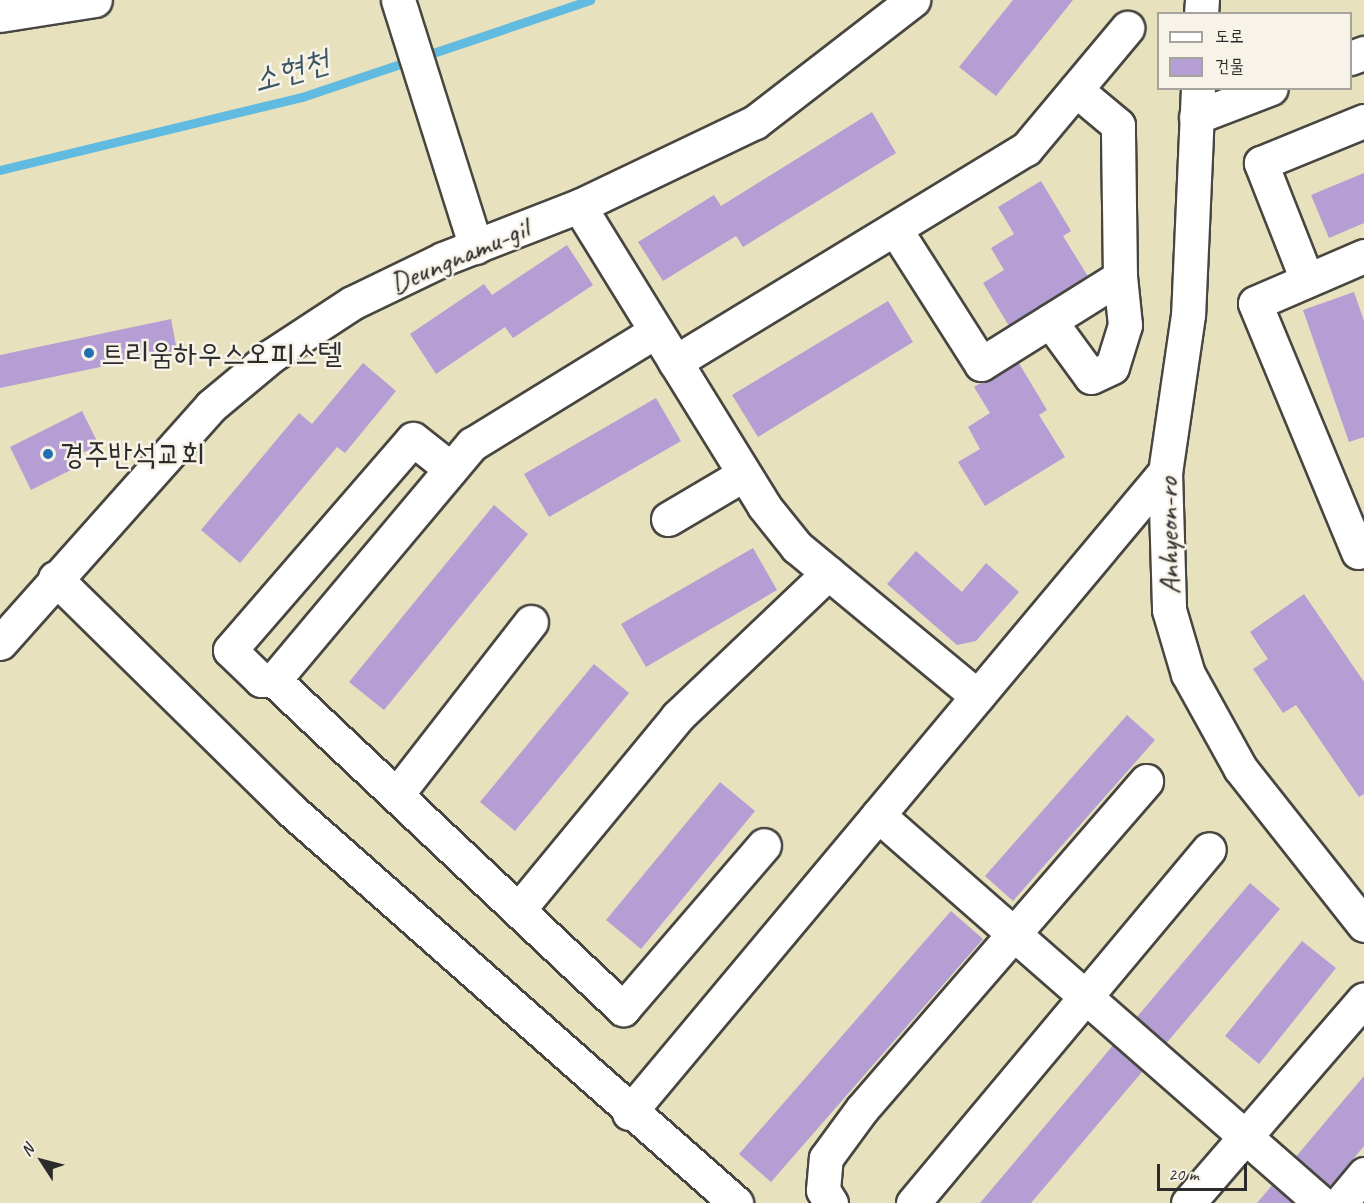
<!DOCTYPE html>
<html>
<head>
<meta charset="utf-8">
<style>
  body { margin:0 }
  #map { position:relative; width:1364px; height:1203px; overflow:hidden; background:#e8e1bd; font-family:Caveat,"Poor Story",sans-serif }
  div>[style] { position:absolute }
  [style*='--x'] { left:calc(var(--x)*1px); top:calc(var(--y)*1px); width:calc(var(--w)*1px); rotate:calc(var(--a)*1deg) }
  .stream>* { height:9px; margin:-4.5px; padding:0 4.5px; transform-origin:4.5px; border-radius:4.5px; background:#61badf }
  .building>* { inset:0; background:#b49ed3 }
  .roads { filter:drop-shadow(2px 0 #474641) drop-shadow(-2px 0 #474641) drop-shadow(0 2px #474641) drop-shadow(0 -2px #474641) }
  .minor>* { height:33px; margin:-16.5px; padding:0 16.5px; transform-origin:16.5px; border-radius:16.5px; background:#fff }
  .dots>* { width:16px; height:16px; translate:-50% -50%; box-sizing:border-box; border:3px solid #f7f3e8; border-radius:50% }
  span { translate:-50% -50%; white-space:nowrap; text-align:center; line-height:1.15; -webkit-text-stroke:5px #f7f3e8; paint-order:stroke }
  .street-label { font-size:30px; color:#2b2b2b }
  .poi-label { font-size:30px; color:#2b2b2b }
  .left { translate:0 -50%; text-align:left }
  .water-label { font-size:32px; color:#3b5661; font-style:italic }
  .legend { position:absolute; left:1157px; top:12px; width:195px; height:78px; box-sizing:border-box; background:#f7f3e8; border:2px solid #a5a39c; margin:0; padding:8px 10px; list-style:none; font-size:18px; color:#2b2b2b }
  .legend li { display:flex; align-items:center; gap:12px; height:30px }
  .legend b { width:30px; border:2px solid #a5a39c }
  .north { position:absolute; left:12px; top:1131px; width:60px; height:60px; -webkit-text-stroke:4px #f7f3e8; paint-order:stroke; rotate:306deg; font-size:16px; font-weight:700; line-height:24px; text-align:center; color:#2b2b2b }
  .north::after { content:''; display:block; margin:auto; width:21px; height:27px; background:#2b2b2b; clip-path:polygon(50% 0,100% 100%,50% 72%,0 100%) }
  .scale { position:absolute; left:1157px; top:1164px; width:90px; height:27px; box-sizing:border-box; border:3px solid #2b2b2b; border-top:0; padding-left:8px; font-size:18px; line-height:21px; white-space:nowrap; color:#2b2b2b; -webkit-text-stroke:4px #f7f3e8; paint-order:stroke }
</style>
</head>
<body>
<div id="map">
  <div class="stream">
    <i style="--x:0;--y:170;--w:311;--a:-13.6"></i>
    <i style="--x:302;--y:97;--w:304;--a:-18.6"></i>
  </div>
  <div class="building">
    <i style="clip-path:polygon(1013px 0,1073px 0,996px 96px,959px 67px)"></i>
    <i style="clip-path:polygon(872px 112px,896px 153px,743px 247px,736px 236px,663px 281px,638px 242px,714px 195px,721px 206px)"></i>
    <i style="clip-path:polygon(1364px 173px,1364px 223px,1329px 238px,1311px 195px)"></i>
    <i style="clip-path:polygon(1041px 181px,1071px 231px,1063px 236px,1089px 278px,1009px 326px,983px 283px,1004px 270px,991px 248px,1014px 234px,998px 207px)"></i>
    <i style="clip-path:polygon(567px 245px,593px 285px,513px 338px,505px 327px,436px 374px,410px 334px,484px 284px,492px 295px)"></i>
    <i style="clip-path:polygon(1354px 292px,1364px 321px,1364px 437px,1349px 442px,1303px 310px)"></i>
    <i style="clip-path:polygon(888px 301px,913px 342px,758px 437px,732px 395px)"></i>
    <i style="clip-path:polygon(171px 319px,177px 351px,0 388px,0 355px)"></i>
    <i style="clip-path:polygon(1017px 360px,1047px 410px,1039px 415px,1065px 457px,985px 506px,958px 462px,980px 449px,968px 427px,990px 413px,974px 387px)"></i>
    <i style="clip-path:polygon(363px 363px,396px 391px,345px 453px,337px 447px,240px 563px,201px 530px,299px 413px,312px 424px)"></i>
    <i style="clip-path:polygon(656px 398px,681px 441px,549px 517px,524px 474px)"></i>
    <i style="clip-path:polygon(82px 411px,99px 445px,68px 460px,73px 469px,31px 490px,10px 447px)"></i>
    <i style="clip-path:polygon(494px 505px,528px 534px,384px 710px,349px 682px)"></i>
    <i style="clip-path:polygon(753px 548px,777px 590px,646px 667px,621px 624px)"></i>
    <i style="clip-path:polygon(916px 551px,962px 592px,986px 563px,1019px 592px,976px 641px,957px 645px,887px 584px)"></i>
    <i style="clip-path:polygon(1304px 594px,1364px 682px,1364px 794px,1359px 797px,1296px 705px,1283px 713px,1253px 669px,1268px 659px,1250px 632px)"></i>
    <i style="clip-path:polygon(594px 664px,629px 693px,515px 831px,480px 802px)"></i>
    <i style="clip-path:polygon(1127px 715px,1155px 740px,1013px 901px,985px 876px)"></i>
    <i style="clip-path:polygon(720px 782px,755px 811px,641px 949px,606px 920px)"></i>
    <i style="clip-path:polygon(1250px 883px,1280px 909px,1031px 1203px,980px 1203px)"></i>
    <i style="clip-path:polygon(951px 911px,983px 939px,771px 1182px,739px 1154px)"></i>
    <i style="clip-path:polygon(1302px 941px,1336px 968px,1259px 1064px,1225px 1036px)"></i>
    <i style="clip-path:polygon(1364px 1076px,1364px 1146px,1316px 1203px,1257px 1203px)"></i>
  </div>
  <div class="roads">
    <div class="minor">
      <i style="--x:398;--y:0;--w:259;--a:72.5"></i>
      <i style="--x:1201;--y:14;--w:14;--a:-86"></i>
      <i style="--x:0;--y:15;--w:96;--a:-9"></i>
      <i style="--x:1350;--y:58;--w:15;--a:-20"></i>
      <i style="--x:1198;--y:88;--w:227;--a:92.5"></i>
      <i style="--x:1188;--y:315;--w:159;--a:98.3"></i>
      <i style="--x:1165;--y:472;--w:138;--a:88.3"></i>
      <i style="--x:1169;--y:610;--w:67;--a:73.5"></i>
      <i style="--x:1188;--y:674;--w:107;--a:61"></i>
      <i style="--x:1240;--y:768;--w:200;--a:51.7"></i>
      <i style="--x:1196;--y:117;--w:80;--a:-21.1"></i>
      <i style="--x:579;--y:206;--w:352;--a:58.3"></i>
      <i style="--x:764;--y:506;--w:53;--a:51.2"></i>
      <i style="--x:797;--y:547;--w:234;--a:39.6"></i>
      <i style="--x:895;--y:229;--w:160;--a:57.5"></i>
      <i style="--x:981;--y:364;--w:164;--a:-32"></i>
      <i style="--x:1120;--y:277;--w:152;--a:-90.8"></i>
      <i style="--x:1118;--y:125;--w:55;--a:-140.2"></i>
      <i style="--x:1307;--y:280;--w:126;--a:-111.5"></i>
      <i style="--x:1261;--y:163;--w:111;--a:-22.2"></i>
      <i style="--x:1050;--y:321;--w:69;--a:53.8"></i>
      <i style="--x:1091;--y:377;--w:23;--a:-25"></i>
      <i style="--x:1112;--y:367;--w:44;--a:-72.8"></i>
      <i style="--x:1125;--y:325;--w:48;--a:-95.9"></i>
      <i style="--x:656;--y:331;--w:216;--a:148.4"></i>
      <i style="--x:472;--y:444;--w:308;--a:130"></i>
      <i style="--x:274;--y:680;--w:480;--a:43.3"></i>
      <i style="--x:623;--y:1009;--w:216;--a:-49.3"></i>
      <i style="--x:675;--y:362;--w:411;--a:-31.3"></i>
      <i style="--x:1026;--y:149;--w:158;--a:-50.1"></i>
      <i style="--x:668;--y:519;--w:88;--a:-30.6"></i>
      <i style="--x:1358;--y:552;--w:269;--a:-112.5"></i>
      <i style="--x:1255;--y:303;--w:119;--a:-23.3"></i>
      <i style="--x:55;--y:578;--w:331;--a:44.5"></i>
      <i style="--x:291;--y:810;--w:594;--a:41.45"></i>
      <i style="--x:0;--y:643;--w:317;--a:-48.3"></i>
      <i style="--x:211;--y:406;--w:78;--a:-39.8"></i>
      <i style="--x:271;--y:356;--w:97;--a:-33.2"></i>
      <i style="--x:352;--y:303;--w:101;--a:-25.8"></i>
      <i style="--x:443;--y:259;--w:146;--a:-21.3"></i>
      <i style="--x:579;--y:206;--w:195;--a:-25.5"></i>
      <i style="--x:755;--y:122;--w:200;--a:-37.7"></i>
      <i style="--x:274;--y:680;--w:13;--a:180"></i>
      <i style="--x:261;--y:680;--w:43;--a:-135.9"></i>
      <i style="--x:230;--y:650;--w:279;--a:-49.1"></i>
      <i style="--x:413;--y:439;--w:48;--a:38.3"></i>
      <i style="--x:397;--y:794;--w:218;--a:-52.1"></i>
      <i style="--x:878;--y:815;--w:589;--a:41.21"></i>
      <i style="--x:519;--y:909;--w:249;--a:-50.5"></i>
      <i style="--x:677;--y:717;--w:209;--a:-43.6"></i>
      <i style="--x:629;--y:1113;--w:836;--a:-50.1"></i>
      <i style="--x:831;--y:1203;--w:15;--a:-122"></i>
      <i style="--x:823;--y:1190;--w:32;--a:-85"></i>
      <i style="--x:826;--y:1158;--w:61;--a:-53.7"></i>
      <i style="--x:862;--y:1109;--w:434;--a:-49.1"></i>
      <i style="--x:913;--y:1203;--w:461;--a:-50.1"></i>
      <i style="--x:1188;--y:1203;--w:269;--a:-49.2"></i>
      <i style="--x:1340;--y:1203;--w:38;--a:-50"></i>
    </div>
  </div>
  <div class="dots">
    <i style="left:89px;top:353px;background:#1f6fb2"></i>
    <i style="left:48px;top:454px;background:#1f6fb2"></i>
  </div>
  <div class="street-label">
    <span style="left:459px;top:256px;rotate:-23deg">Deungnamu-gil</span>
    <span style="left:1168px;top:536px;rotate:-91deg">Anhyeon-ro</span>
  </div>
  <div class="poi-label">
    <span class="left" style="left:101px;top:353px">트리움하우스오피스텔</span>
    <span class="left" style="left:60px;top:454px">경주반석교회</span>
  </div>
  <div class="water-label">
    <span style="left:291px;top:71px;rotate:-16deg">소현천</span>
  </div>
  <ul class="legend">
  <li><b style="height:8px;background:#fff"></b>도로</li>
  <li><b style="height:16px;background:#b49ed3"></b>건물</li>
  </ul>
  <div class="north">N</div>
  <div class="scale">20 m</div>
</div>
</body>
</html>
